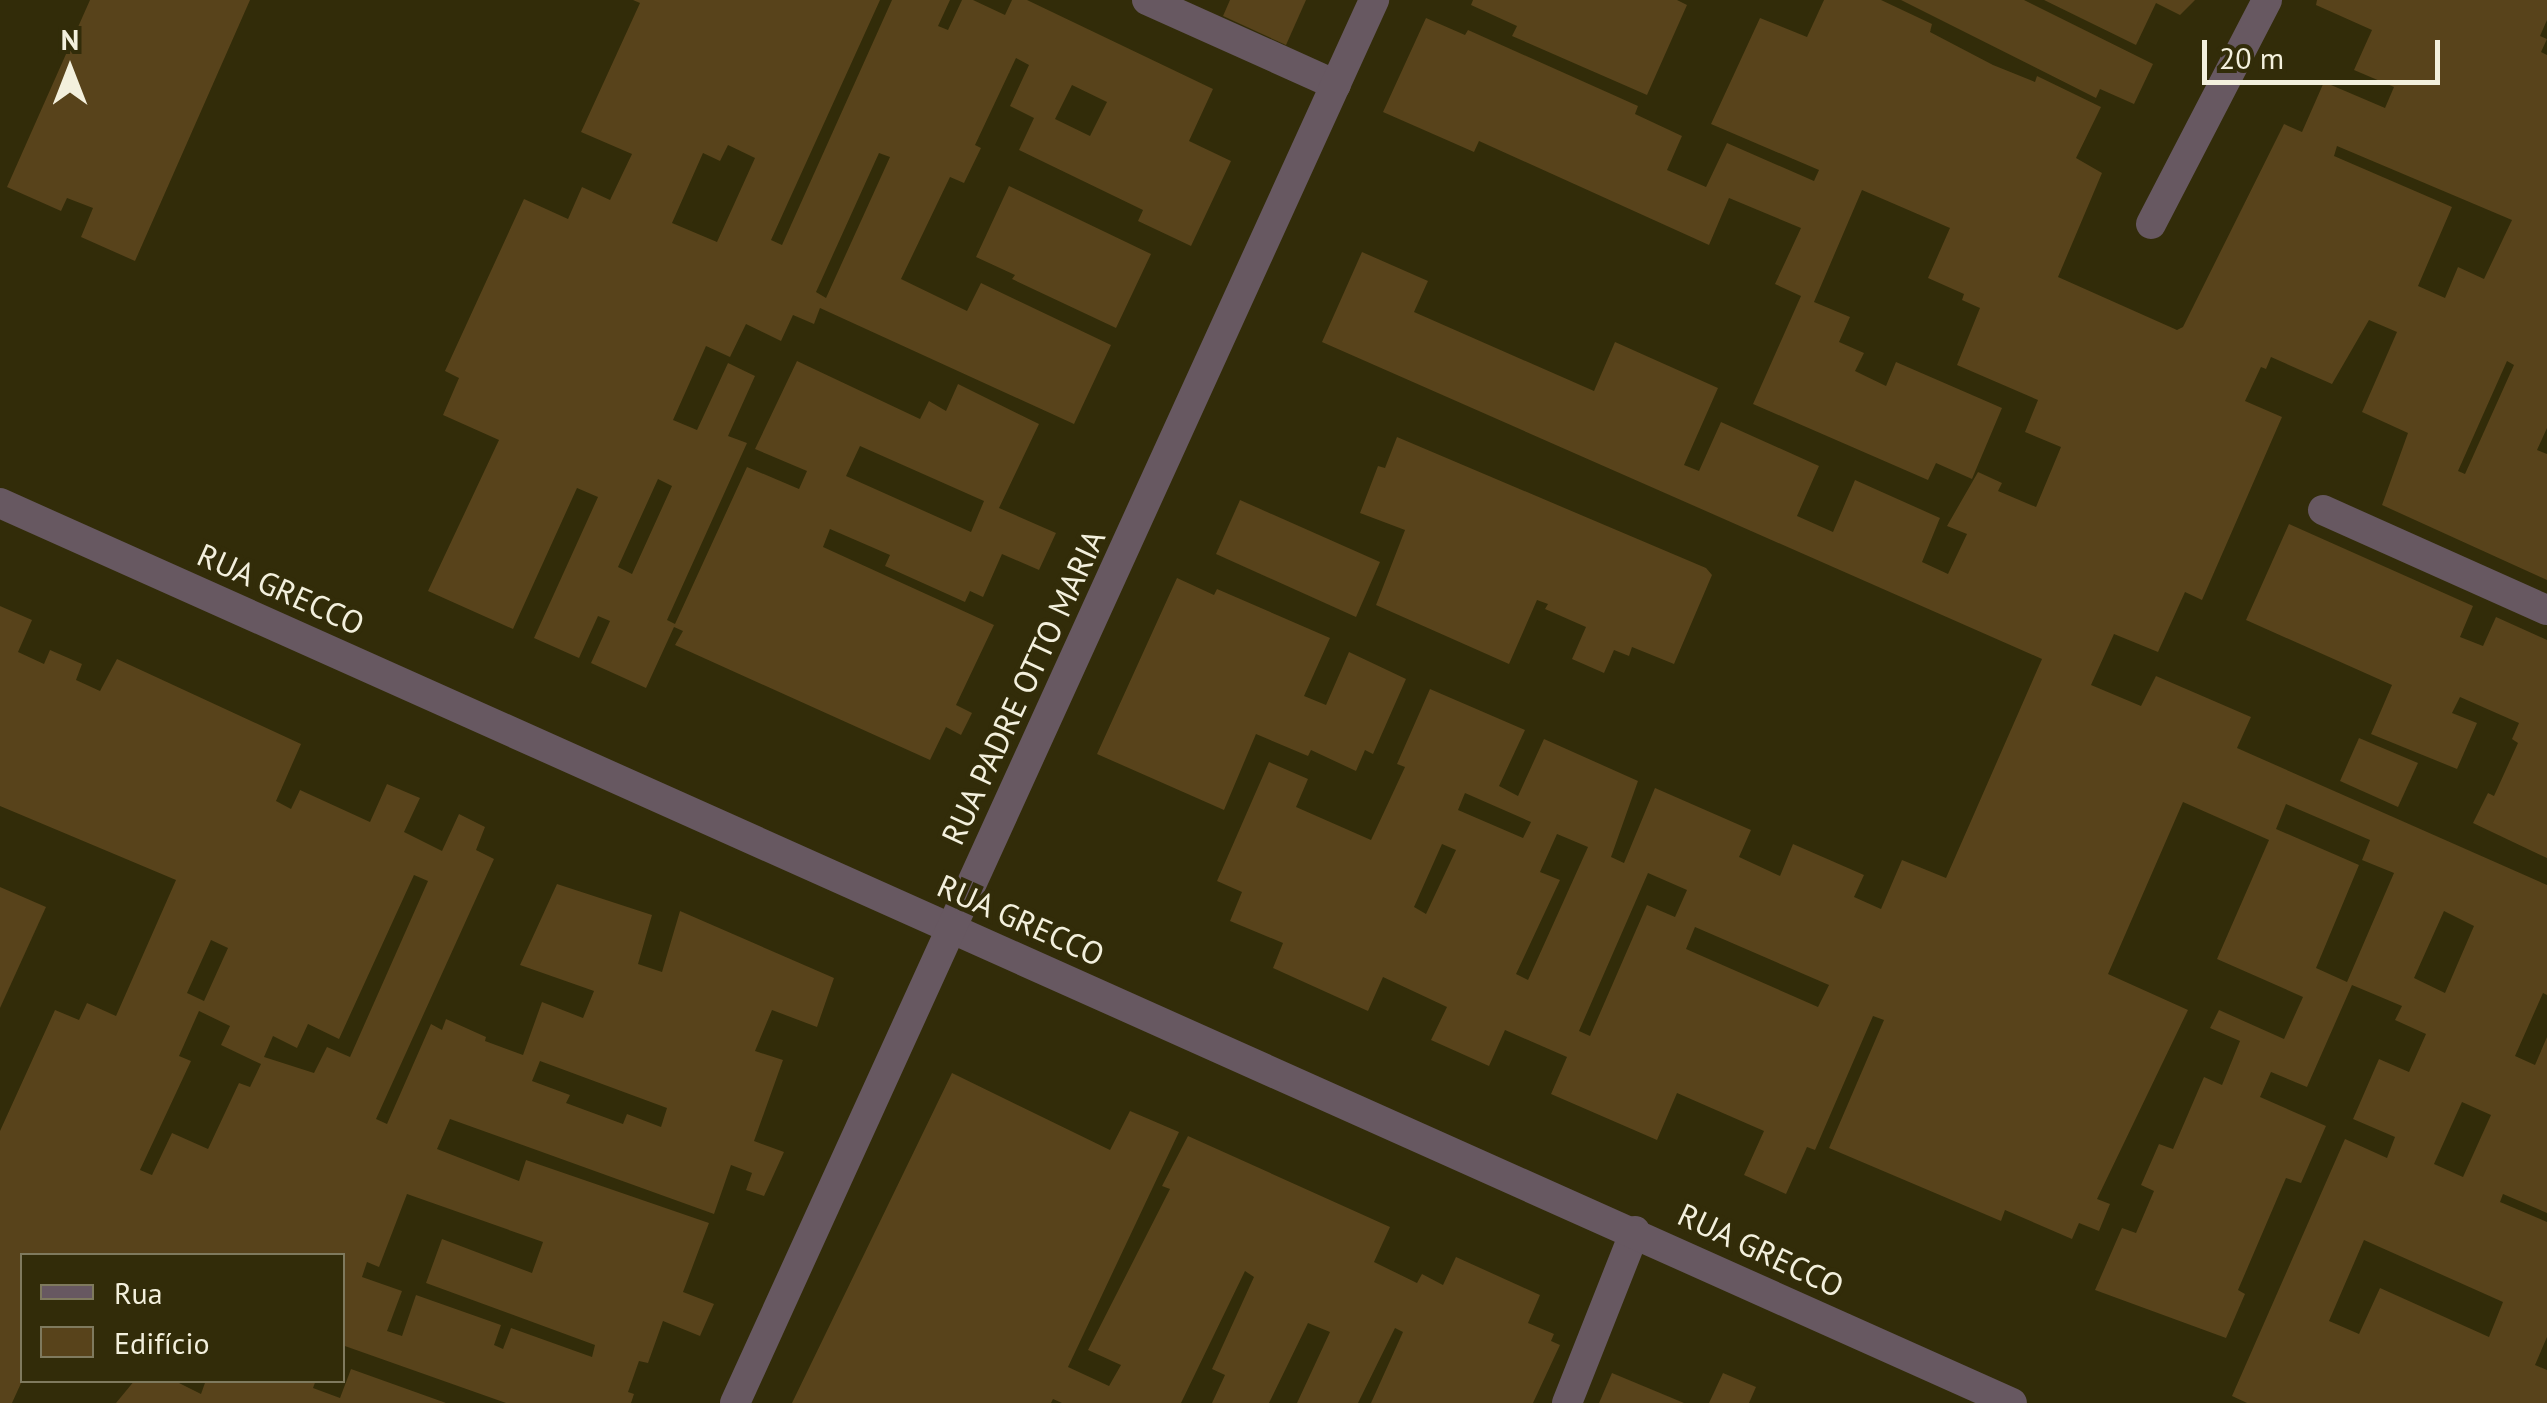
<!DOCTYPE html>
<html>
<head>
<meta charset="utf-8">
<style>
  body { margin:0 }
  #map { position:relative; width:2547px; height:1403px; overflow:hidden; background:#322c09; font-family:"PT Sans",sans-serif }
  div>[style] { position:absolute }
  [style*='--x'] { left:calc(var(--x)*1px); top:calc(var(--y)*1px); width:calc(var(--w)*1px); rotate:calc(var(--a)*1deg) }
  .building>* { inset:0; background:#58431b }
  .lane>* { height:30px; margin:-15px; padding:0 15px; transform-origin:15px; border-radius:15px; background:#675861 }
  .street>* { height:30px; margin:-15px; padding:0 15px; transform-origin:15px; border-radius:15px; background:#675861 }
  span { translate:-50% -50%; white-space:nowrap; text-align:center; line-height:1.15; -webkit-text-stroke:9px #322c09; paint-order:stroke }
  .street-label { font-size:32px; color:#f3f0dd }
  .legend { position:absolute; left:20px; top:1253px; width:325px; height:130px; box-sizing:border-box; background:#322c09; border:2px solid #7f7a5e; margin:0; padding:12px 18px; list-style:none; font-size:30px; color:#f3f0dd }
  .legend li { display:flex; align-items:center; gap:20px; height:50px }
  .legend b { width:50px; border:2px solid #7f7a5e }
  .north { position:absolute; left:20px; top:20px; width:100px; height:100px; -webkit-text-stroke:8px #322c09; paint-order:stroke; rotate:0deg; font-size:28px; font-weight:700; line-height:40px; text-align:center; color:#f3f0dd }
  .north::after { content:''; display:block; margin:auto; width:35px; height:45px; background:#f3f0dd; clip-path:polygon(50% 0,100% 100%,50% 72%,0 100%) }
  .scale { position:absolute; left:2202px; top:40px; width:238px; height:45px; box-sizing:border-box; border:5px solid #f3f0dd; border-top:0; padding-left:12px; font-size:30px; line-height:35px; white-space:nowrap; color:#f3f0dd; -webkit-text-stroke:8px #322c09; paint-order:stroke }
</style>
</head>
<body>
<div id="map">
  <div class="building">
    <i style="clip-path:polygon(90px 0,250px 0,135px 261px,81px 237px,93px 208px,67px 198px,61px 211px,7px 187px)"></i>
    <i style="clip-path:polygon(evenodd,633px 0,880px 0,771px 240px,782px 245px,892px 0,950px 0,938px 26px,948px 30px,962px 0,973px 0,1005px 15px,1012px 0,1027px 0,1213px 89px,1189px 141px,1231px 161px,1191px 246px,1138px 221px,1143px 210px,1019px 150px,1034px 118px,1010px 106px,1029px 65px,1016px 58px,975px 145px,981px 148px,964px 183px,950px 177px,901px 279px,967px 311px,981px 283px,1111px 345px,1074px 424px,820px 308px,814px 324px,793px 315px,781px 341px,746px 324px,730px 357px,706px 346px,673px 420px,697px 430px,728px 363px,755px 376px,728px 436px,747px 443px,667px 620px,675px 624px,747px 467px,799px 489px,807px 471px,755px 449px,797px 361px,920px 419px,929px 401px,946px 411px,958px 384px,1039px 424px,999px 508px,1056px 533px,1039px 570px,1002px 554px,983px 597px,970px 591px,965px 602px,885px 566px,890px 555px,830px 529px,823px 547px,994px 625px,956px 705px,972px 713px,961px 735px,946px 727px,930px 760px,675px 645px,683px 631px,674px 627px,646px 688px,591px 663px,610px 621px,598px 616px,579px 658px,534px 638px,598px 497px,577px 488px,513px 629px,428px 591px,499px 440px,443px 415px,459px 378px,445px 371px,524px 199px,568px 219px,582px 187px,610px 200px,632px 154px,581px 132px,640px 3px,633px 0,1072px 85px,1107px 102px,1090px 136px,1055px 119px,1072px 85px,633px 0,728px 145px,755px 158px,717px 242px,672px 223px,703px 153px,720px 161px,728px 145px,633px 0,879px 153px,890px 157px,826px 298px,816px 292px,879px 153px,633px 0,860px 446px,984px 501px,971px 532px,846px 476px,860px 446px,633px 0,658px 479px,672px 486px,632px 574px,618px 567px,658px 479px)"></i>
    <i style="clip-path:polygon(1230px 0,1306px 0,1286px 45px,1223px 16px)"></i>
    <i style="clip-path:polygon(1473px 0,1677px 0,1687px 5px,1647px 95px,1512px 36px,1517px 26px,1471px 5px)"></i>
    <i style="clip-path:polygon(evenodd,1824px 0,1881px 0,1932px 24px,1930px 32px,1993px 65px,2035px 82px,2037px 76px,2101px 107px,2076px 158px,2102px 173px,2058px 277px,2177px 330px,2183px 327px,2284px 124px,2302px 132px,2324px 82px,2385px 108px,2394px 87px,2354px 70px,2372px 30px,2316px 5px,2317px 0,2547px 0,2547px 20px,2540px 36px,2547px 39px,2541px 52px,2547px 55px,2547px 428px,2537px 450px,2547px 454px,2547px 580px,2382px 505px,2408px 433px,2362px 412px,2397px 332px,2369px 320px,2332px 384px,2271px 357px,2266px 369px,2261px 367px,2245px 401px,2282px 417px,2202px 600px,2185px 592px,2158px 652px,2114px 634px,2091px 685px,2141px 706px,2156px 676px,2251px 717px,2237px 748px,2547px 885px,2547px 995px,2543px 993px,2515px 1056px,2535px 1065px,2547px 1037px,2547px 1213px,2503px 1194px,2500px 1202px,2547px 1222px,2547px 1337px,2535px 1365px,2547px 1370px,2547px 1403px,2247px 1403px,2232px 1396px,2345px 1139px,2387px 1158px,2395px 1137px,2353px 1119px,2379px 1059px,2409px 1072px,2426px 1034px,2395px 1020px,2402px 1006px,2352px 985px,2307px 1087px,2271px 1072px,2260px 1097px,2326px 1126px,2301px 1183px,2286px 1178px,2238px 1290px,2245px 1294px,2226px 1338px,2095px 1290px,2122px 1228px,2136px 1233px,2154px 1191px,2141px 1185px,2159px 1144px,2173px 1149px,2204px 1077px,2222px 1085px,2240px 1041px,2210px 1028px,2219px 1010px,2284px 1039px,2303px 997px,2217px 959px,2269px 840px,2183px 802px,2108px 974px,2188px 1010px,2097px 1199px,2110px 1204px,2099px 1231px,2079px 1223px,2072px 1239px,2005px 1210px,2001px 1221px,1829px 1148px,1884px 1020px,1873px 1016px,1815px 1150px,1807px 1147px,1786px 1194px,1744px 1175px,1764px 1131px,1677px 1093px,1657px 1140px,1551px 1094px,1567px 1057px,1505px 1030px,1489px 1066px,1431px 1040px,1447px 1007px,1383px 977px,1368px 1011px,1273px 968px,1283px 943px,1230px 921px,1242px 892px,1217px 881px,1269px 762px,1308px 779px,1296px 807px,1371px 840px,1405px 767px,1397px 764px,1430px 689px,1525px 730px,1499px 786px,1518px 796px,1544px 739px,1638px 781px,1611px 857px,1624px 863px,1655px 788px,1751px 830px,1739px 857px,1780px 876px,1793px 844px,1864px 875px,1854px 897px,1881px 909px,1902px 860px,1946px 878px,2042px 659px,1322px 342px,1362px 252px,1428px 281px,1414px 312px,1594px 391px,1615px 342px,1718px 388px,1684px 465px,1699px 471px,1721px 422px,1819px 466px,1797px 516px,1833px 532px,1855px 480px,1940px 518px,1922px 562px,1948px 574px,1967px 534px,1947px 526px,1978px 472px,2002px 483px,1998px 491px,2036px 507px,2061px 447px,2025px 432px,2038px 400px,1957px 365px,1980px 308px,1962px 300px,1964px 294px,1928px 278px,1950px 228px,1862px 190px,1814px 302px,1850px 317px,1839px 342px,1864px 353px,1855px 371px,1886px 386px,1896px 362px,2002px 408px,1972px 479px,1936px 463px,1928px 480px,1753px 404px,1801px 296px,1775px 284px,1801px 228px,1729px 198px,1709px 245px,1479px 141px,1474px 152px,1383px 112px,1426px 18px,1465px 35px,1468px 30px,1638px 106px,1635px 114px,1682px 136px,1667px 170px,1706px 187px,1727px 143px,1814px 181px,1819px 170px,1711px 124px,1760px 18px,1807px 37px,1824px 0,2337px 146px,2512px 220px,2484px 279px,2458px 267px,2445px 298px,2418px 286px,2452px 207px,2334px 156px,2337px 146px,1824px 0,2507px 361px,2514px 365px,2465px 474px,2458px 471px,2507px 361px,1824px 0,1465px 793px,1531px 822px,1523px 838px,1458px 810px,1465px 793px,1824px 0,2286px 804px,2370px 840px,2362px 860px,2394px 873px,2347px 982px,2316px 968px,2359px 865px,2276px 829px,2286px 804px,1824px 0,1557px 834px,1588px 847px,1528px 980px,1516px 974px,1560px 880px,1540px 872px,1557px 834px,1824px 0,1442px 844px,1456px 850px,1426px 914px,1414px 907px,1442px 844px,1824px 0,1648px 873px,1687px 890px,1675px 917px,1647px 905px,1590px 1036px,1579px 1031px,1648px 873px,1824px 0,2444px 911px,2474px 926px,2445px 993px,2414px 978px,2444px 911px,1824px 0,1695px 927px,1829px 985px,1818px 1007px,1686px 949px,1695px 927px,1824px 0,2462px 1102px,2491px 1115px,2463px 1177px,2434px 1164px,2462px 1102px,1824px 0,2364px 1240px,2503px 1302px,2489px 1337px,2380px 1288px,2359px 1334px,2329px 1321px,2364px 1240px)"></i>
    <i style="clip-path:polygon(1901px 0,2024px 0,2153px 64px,2134px 104px,2100px 89px,2096px 98px)"></i>
    <i style="clip-path:polygon(2044px 0,2195px 0,2180px 15px,2156px 3px,2136px 45px)"></i>
    <i style="clip-path:polygon(1009px 186px,1151px 254px,1116px 328px,1012px 279px,1015px 275px,976px 257px)"></i>
    <i style="clip-path:polygon(1397px 437px,1706px 568px,1712px 575px,1674px 664px,1632px 647px,1629px 656px,1614px 650px,1604px 673px,1572px 659px,1586px 627px,1545px 609px,1548px 604px,1537px 600px,1509px 664px,1376px 605px,1405px 530px,1360px 513px,1378px 466px,1385px 468px)"></i>
    <i style="clip-path:polygon(1240px 500px,1380px 562px,1356px 617px,1216px 554px)"></i>
    <i style="clip-path:polygon(2289px 524px,2473px 606px,2460px 637px,2483px 646px,2496px 617px,2547px 640px,2547px 858px,2473px 823px,2488px 793px,2494px 796px,2518px 743px,2512px 739px,2519px 723px,2460px 697px,2452px 713px,2477px 723px,2457px 769px,2371px 734px,2392px 685px,2246px 620px)"></i>
    <i style="clip-path:polygon(1177px 578px,1214px 595px,1217px 589px,1330px 638px,1304px 696px,1326px 705px,1349px 652px,1406px 679px,1373px 754px,1365px 750px,1356px 771px,1311px 750px,1308px 756px,1256px 734px,1224px 810px,1097px 754px)"></i>
    <i style="clip-path:polygon(evenodd,0 606px,32px 620px,18px 652px,44px 664px,50px 650px,82px 664px,76px 680px,100px 691px,117px 659px,301px 744px,276px 801px,291px 809px,300px 790px,370px 822px,387px 784px,420px 798px,404px 832px,442px 851px,459px 814px,485px 827px,476px 850px,494px 859px,376px 1119px,387px 1124px,431px 1024px,442px 1030px,446px 1019px,486px 1037px,485px 1041px,523px 1055px,542px 1002px,583px 1018px,594px 991px,520px 965px,557px 884px,652px 915px,638px 964px,662px 972px,680px 911px,834px 978px,817px 1027px,772px 1010px,755px 1051px,783px 1060px,754px 1141px,784px 1152px,764px 1196px,746px 1190px,752px 1173px,731px 1165px,714px 1214px,450px 1119px,437px 1149px,519px 1181px,526px 1160px,709px 1223px,683px 1292px,714px 1304px,700px 1336px,663px 1321px,648px 1363px,639px 1361px,628px 1392px,634px 1394px,631px 1403px,506px 1403px,342px 1345px,342px 1256px,22px 1256px,22px 1381px,12px 1403px,0 1403px,0 1131px,55px 1010px,79px 1020px,87px 1003px,116px 1016px,176px 880px,0 806px,0 606px,414px 875px,428px 881px,350px 1057px,327px 1047px,314px 1073px,264px 1057px,273px 1036px,297px 1048px,308px 1024px,339px 1039px,414px 875px,0 606px,211px 940px,228px 948px,204px 1001px,187px 993px,211px 940px,0 606px,199px 1011px,230px 1026px,221px 1045px,261px 1064px,250px 1087px,239px 1083px,208px 1149px,172px 1133px,152px 1175px,140px 1170px,191px 1061px,179px 1056px,199px 1011px,0 606px,540px 1061px,667px 1108px,661px 1127px,627px 1114px,623px 1124px,566px 1103px,570px 1095px,532px 1081px,540px 1061px,0 606px,407px 1194px,543px 1242px,532px 1273px,442px 1239px,426px 1283px,595px 1345px,592px 1357px,511px 1328px,503px 1349px,494px 1345px,501px 1325px,416px 1295px,402px 1336px,387px 1331px,402px 1291px,362px 1277px,367px 1262px,379px 1267px,407px 1194px)"></i>
    <i style="clip-path:polygon(2359px 738px,2418px 763px,2398px 807px,2340px 781px)"></i>
    <i style="clip-path:polygon(0 887px,46px 907px,0 1008px)"></i>
    <i style="clip-path:polygon(952px 1073px,1110px 1150px,1130px 1111px,1179px 1132px,1068px 1367px,1109px 1386px,1121px 1365px,1088px 1350px,1170px 1189px,1162px 1186px,1188px 1136px,1390px 1227px,1374px 1262px,1417px 1283px,1422px 1274px,1443px 1285px,1456px 1257px,1540px 1295px,1528px 1323px,1554px 1334px,1551px 1341px,1560px 1345px,1533px 1403px,1371px 1403px,1403px 1332px,1395px 1328px,1358px 1403px,1297px 1403px,1330px 1332px,1308px 1323px,1269px 1403px,1212px 1403px,1225px 1375px,1212px 1369px,1254px 1277px,1245px 1271px,1181px 1403px,1062px 1403px,1053px 1399px,1051px 1403px,792px 1403px)"></i>
    <i style="clip-path:polygon(351px 1369px,446px 1403px,116px 1403px,135px 1380px,173px 1380px,201px 1394px,206px 1380px,316px 1380px,313px 1388px,340px 1398px)"></i>
    <i style="clip-path:polygon(1612px 1373px,1684px 1403px,1599px 1403px)"></i>
    <i style="clip-path:polygon(1723px 1373px,1756px 1387px,1749px 1403px,1709px 1403px)"></i>
  </div>
  <div class="lane">
    <i style="--x:2323;--y:510;--w:245;--a:24.1"></i>
    <i style="--x:1567;--y:1403;--w:185;--a:-68.4"></i>
  </div>
  <div class="street">
    <i style="--x:1147;--y:0;--w:207;--a:24.2"></i>
    <i style="--x:2151;--y:224;--w:252;--a:-62.6"></i>
    <i style="--x:0;--y:503;--w:2204;--a:24.1"></i>
    <i style="--x:735;--y:1403;--w:1542;--a:-65.51"></i>
  </div>
  <div class="street-label">
    <span style="left:281px;top:589px;rotate:24deg">RUA GRECCO</span>
    <span style="left:1023px;top:687px;rotate:-65deg">RUA PADRE OTTO MARIA</span>
    <span style="left:1021px;top:920px;rotate:24deg">RUA GRECCO</span>
    <span style="left:1761px;top:1250px;rotate:25deg">RUA GRECCO</span>
  </div>
  <ul class="legend">
  <li><b style="height:12px;background:#675861"></b>Rua</li>
  <li><b style="height:28px;background:#58431b"></b>Edifício</li>
  </ul>
  <div class="north">N</div>
  <div class="scale">20 m</div>
</div>
</body>
</html>
